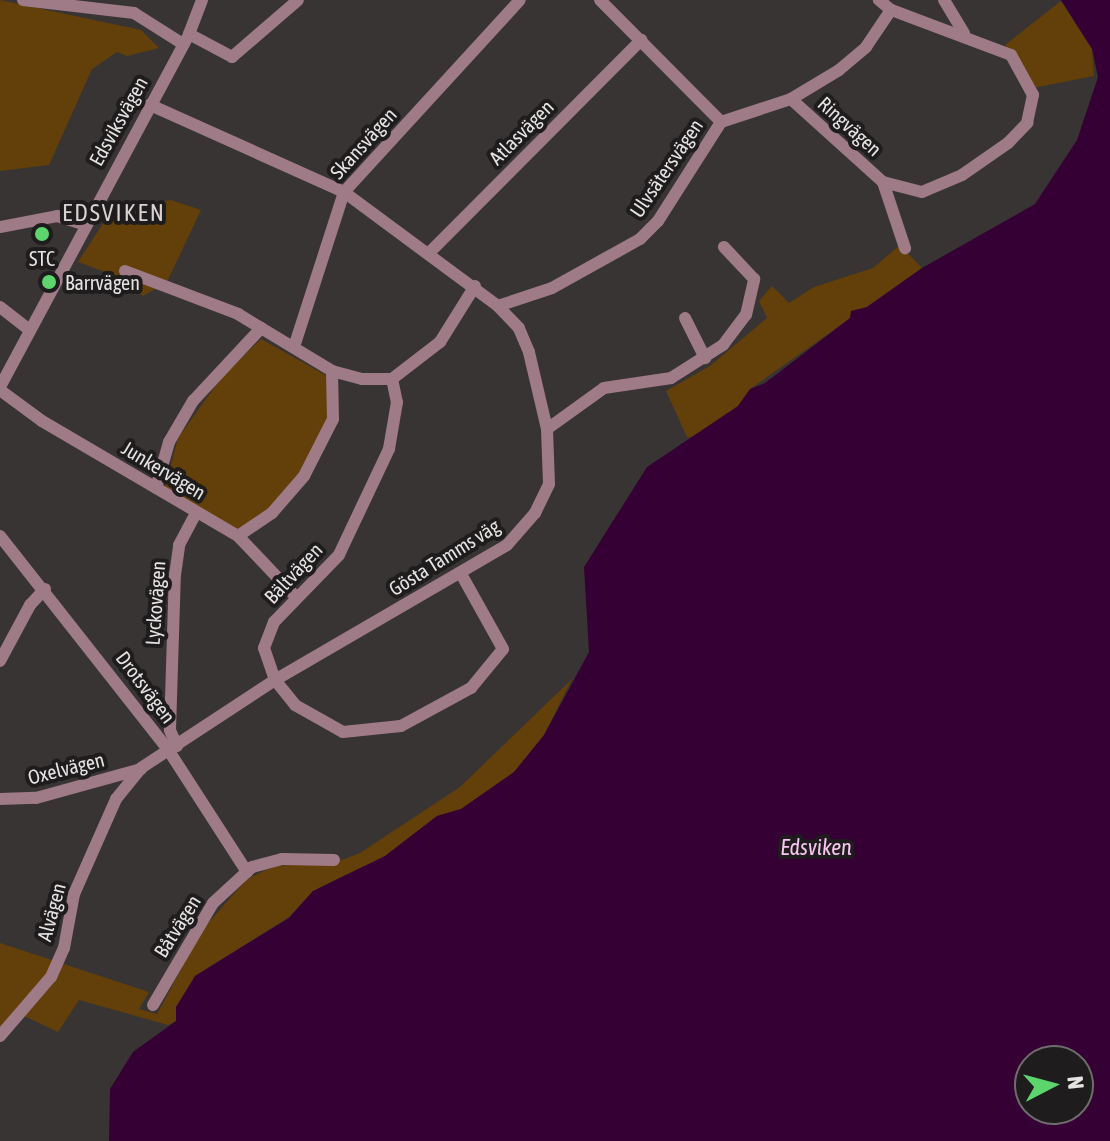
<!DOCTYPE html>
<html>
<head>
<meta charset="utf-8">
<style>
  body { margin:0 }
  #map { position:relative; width:1110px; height:1141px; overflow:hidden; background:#383433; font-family:"Asap Condensed",sans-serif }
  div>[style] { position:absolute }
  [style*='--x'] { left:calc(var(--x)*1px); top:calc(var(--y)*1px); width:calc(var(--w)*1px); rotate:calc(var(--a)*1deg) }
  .green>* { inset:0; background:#633f09 }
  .water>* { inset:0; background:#350034 }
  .minor>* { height:12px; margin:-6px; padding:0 6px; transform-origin:6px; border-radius:6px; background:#9f7a87 }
  .dots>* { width:22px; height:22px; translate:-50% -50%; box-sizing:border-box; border:4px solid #1e1c1c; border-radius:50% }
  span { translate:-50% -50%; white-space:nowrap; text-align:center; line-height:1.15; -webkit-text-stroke:8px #1e1c1c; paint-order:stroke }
  .street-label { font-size:20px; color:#e6e3e3 }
  .poi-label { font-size:20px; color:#e6e3e3 }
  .left { translate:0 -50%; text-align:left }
  .water-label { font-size:22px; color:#f8c4f2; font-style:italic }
  .quarter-label { font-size:24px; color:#d7d1d1; letter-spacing:2px }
  .north { position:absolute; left:1014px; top:1045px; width:80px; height:80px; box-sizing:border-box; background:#1e1c1c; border:2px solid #6e6c6c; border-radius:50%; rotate:84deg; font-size:22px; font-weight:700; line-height:32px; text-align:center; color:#e6e3e3 }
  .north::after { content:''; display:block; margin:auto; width:28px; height:36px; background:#5dd56d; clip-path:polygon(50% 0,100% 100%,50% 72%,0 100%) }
</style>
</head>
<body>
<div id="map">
  <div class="green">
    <i style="clip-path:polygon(0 0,141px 30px,159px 48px,127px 56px,117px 52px,92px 69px,49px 165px,0 171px)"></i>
    <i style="clip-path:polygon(1061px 1px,1092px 49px,1094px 76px,1033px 88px,1005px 45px)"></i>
    <i style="clip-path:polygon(171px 200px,201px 210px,167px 282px,143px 296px,113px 275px,78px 262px,111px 211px)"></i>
    <i style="clip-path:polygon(900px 245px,922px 268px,750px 389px,738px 406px,696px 437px,687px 437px,666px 391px,710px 366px,767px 318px,759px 301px,772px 286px,789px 303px,814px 287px,873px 268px)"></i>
    <i style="clip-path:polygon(261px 339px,327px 376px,331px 416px,297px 477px,269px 508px,238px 530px,165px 488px,178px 438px,222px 377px)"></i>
    <i style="clip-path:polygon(572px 679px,544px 735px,515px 772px,461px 809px,437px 816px,385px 856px,313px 891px,289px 917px,195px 976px,176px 1021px,168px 1025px,79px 1000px,58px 1032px,18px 1013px,0 1030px,0 943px,149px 992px,139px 1009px,157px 1014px,203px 929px,247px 879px,274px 866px,336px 862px,360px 853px,460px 787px)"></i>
  </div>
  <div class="water">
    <i style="clip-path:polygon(evenodd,1061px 0,1110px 0,1110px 1141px,109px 1141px,110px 1089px,133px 1052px,176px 1021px,176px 1007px,195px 976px,289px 918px,313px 891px,385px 856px,437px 816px,461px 809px,514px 772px,544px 735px,589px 652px,584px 567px,647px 467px,738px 406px,750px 389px,765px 383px,850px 318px,851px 311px,867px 307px,922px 268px,1035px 204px,1077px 140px,1098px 77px,1092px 49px,1061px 0,1030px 1061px,1078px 1061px,1078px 1109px,1030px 1109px,1030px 1061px)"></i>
  </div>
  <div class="minor">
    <i style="--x:23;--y:0;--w:112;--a:6.7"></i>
    <i style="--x:134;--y:13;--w:58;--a:32.3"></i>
    <i style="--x:600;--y:0;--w:172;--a:45.2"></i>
    <i style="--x:944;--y:0;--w:39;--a:59"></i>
    <i style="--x:189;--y:34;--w:49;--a:28.1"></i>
    <i style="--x:232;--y:57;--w:87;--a:-40.8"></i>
    <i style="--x:791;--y:99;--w:124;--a:42.1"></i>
    <i style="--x:883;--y:182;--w:40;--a:14.4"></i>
    <i style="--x:922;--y:192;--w:43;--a:-23"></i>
    <i style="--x:962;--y:175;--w:56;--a:-34.8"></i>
    <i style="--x:1008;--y:143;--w:28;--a:-46"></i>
    <i style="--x:1027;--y:123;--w:29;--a:-78"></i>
    <i style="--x:1033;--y:95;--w:46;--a:-118.8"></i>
    <i style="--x:1011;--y:55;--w:128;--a:-159.4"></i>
    <i style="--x:891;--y:10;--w:16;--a:-140"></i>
    <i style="--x:883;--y:182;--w:70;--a:71.6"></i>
    <i style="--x:0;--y:227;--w:58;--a:-10.9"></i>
    <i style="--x:57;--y:216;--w:28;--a:17"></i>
    <i style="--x:429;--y:253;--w:301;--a:-45.1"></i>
    <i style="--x:125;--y:271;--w:121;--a:20.8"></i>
    <i style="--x:238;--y:314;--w:110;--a:31.2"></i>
    <i style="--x:332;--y:371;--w:31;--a:15"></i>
    <i style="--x:362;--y:379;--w:30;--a:0"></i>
    <i style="--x:392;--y:379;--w:61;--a:-37.6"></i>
    <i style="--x:440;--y:342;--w:66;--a:-58"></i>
    <i style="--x:498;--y:306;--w:57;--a:-18.4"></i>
    <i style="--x:552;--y:288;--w:101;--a:-29.1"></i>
    <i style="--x:640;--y:239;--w:25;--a:-45"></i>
    <i style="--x:658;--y:221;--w:117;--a:-57.5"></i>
    <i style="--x:721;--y:122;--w:74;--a:-18.2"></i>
    <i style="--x:791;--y:99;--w:56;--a:-31.1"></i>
    <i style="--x:839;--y:70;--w:35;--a:-40"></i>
    <i style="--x:866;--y:47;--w:45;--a:-56"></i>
    <i style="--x:0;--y:307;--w:37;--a:38"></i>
    <i style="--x:685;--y:318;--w:45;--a:63.4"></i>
    <i style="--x:294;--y:347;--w:163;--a:-72.1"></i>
    <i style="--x:344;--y:192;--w:260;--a:-47.5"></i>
    <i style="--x:392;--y:379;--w:24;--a:78"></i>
    <i style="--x:397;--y:402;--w:48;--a:99.7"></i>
    <i style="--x:389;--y:449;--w:117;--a:115.3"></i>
    <i style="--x:339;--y:555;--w:93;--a:134.1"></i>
    <i style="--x:274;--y:622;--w:28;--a:111"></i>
    <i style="--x:264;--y:648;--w:34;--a:71"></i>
    <i style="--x:275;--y:680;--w:32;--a:51"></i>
    <i style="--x:295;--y:705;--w:55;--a:29.4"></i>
    <i style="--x:343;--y:732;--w:58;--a:-5.9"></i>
    <i style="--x:401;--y:726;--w:80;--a:-28.5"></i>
    <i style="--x:471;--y:688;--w:50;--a:-50.6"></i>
    <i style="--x:503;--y:649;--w:86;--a:-119.2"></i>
    <i style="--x:0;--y:387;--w:400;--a:-61.8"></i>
    <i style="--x:189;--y:34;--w:36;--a:-69"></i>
    <i style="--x:0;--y:390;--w:52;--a:36.4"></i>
    <i style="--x:42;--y:421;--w:227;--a:30.4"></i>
    <i style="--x:238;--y:536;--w:84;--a:46.4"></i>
    <i style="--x:547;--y:429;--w:70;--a:-35.7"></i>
    <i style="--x:604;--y:388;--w:68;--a:-8.5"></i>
    <i style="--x:671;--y:378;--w:62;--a:-32.4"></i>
    <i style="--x:723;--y:345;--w:38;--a:-53"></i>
    <i style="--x:746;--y:315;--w:37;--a:-77"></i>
    <i style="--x:754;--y:279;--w:44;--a:-133.2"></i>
    <i style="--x:156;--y:488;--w:48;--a:-74.2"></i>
    <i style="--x:169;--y:442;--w:48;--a:-59.7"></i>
    <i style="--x:193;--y:401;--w:100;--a:-47"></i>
    <i style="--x:0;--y:536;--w:273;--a:51.8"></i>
    <i style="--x:169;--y:751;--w:144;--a:57.2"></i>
    <i style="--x:238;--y:536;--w:41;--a:-34.1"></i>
    <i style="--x:272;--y:513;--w:49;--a:-49.1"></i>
    <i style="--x:304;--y:476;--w:64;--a:-63"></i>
    <i style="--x:333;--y:419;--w:48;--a:-91.2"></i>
    <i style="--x:0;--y:661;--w:64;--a:-61.8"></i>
    <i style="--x:30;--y:605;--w:22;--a:-47"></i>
    <i style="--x:177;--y:746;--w:17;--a:-114"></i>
    <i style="--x:170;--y:730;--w:155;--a:-88.2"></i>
    <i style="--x:175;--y:575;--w:30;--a:-82"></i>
    <i style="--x:179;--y:545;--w:36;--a:-62"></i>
    <i style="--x:0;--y:799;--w:36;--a:-2"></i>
    <i style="--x:36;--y:798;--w:109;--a:-15.4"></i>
    <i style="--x:153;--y:1005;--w:118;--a:-59.5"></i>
    <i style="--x:213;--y:903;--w:53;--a:-42.7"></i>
    <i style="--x:252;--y:867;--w:31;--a:-15"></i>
    <i style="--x:282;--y:859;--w:52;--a:1.1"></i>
    <i style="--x:0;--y:1036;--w:78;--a:-49.2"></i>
    <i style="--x:51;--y:977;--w:32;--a:-66"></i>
    <i style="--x:64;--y:948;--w:55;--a:-79.5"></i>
    <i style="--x:74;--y:894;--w:104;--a:-66.1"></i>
    <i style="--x:116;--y:799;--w:40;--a:-51"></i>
    <i style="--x:141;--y:768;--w:160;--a:-33.3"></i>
    <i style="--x:275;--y:680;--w:268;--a:-30.2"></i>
    <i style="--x:507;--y:545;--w:43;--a:-48.8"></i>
    <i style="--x:535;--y:513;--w:32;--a:-64"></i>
    <i style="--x:549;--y:484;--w:55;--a:-92.1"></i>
    <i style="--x:547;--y:429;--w:79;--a:-103.2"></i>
    <i style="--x:529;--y:352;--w:26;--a:-113"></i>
    <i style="--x:519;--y:328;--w:30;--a:-134"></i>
    <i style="--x:498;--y:306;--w:192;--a:-143.5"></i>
    <i style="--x:344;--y:192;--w:213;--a:-155.8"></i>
  </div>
  <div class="dots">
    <i style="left:42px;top:234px;background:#5dd56d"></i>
    <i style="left:49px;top:282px;background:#5dd56d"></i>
  </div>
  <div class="street-label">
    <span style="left:118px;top:121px;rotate:-61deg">Edsviksvägen</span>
    <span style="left:850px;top:126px;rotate:42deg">Ringvägen</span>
    <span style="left:521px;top:132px;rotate:-45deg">Atlasvägen</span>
    <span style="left:363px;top:143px;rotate:-48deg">Skansvägen</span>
    <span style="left:666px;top:168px;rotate:-56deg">Ulvsätersvägen</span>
    <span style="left:164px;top:470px;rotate:31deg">Junkervägen</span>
    <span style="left:444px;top:557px;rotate:-32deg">Gösta Tamms väg</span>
    <span style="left:293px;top:573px;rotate:-47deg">Bältvägen</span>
    <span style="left:155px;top:603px;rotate:-86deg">Lyckovägen</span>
    <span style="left:146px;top:687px;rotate:53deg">Drotsvägen</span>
    <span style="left:66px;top:768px;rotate:-14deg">Oxelvägen</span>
    <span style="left:51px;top:912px;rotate:-75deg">Alvägen</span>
    <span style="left:177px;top:926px;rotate:-58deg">Båtvägen</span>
  </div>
  <div class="poi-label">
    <span style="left:42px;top:258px">STC</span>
    <span class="left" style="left:65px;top:282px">Barrvägen</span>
  </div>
  <div class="water-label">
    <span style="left:816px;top:848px">Edsviken</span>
  </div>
  <div class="quarter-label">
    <span style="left:114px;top:213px">EDSVIKEN</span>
  </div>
  <div class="north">N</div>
</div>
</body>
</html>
